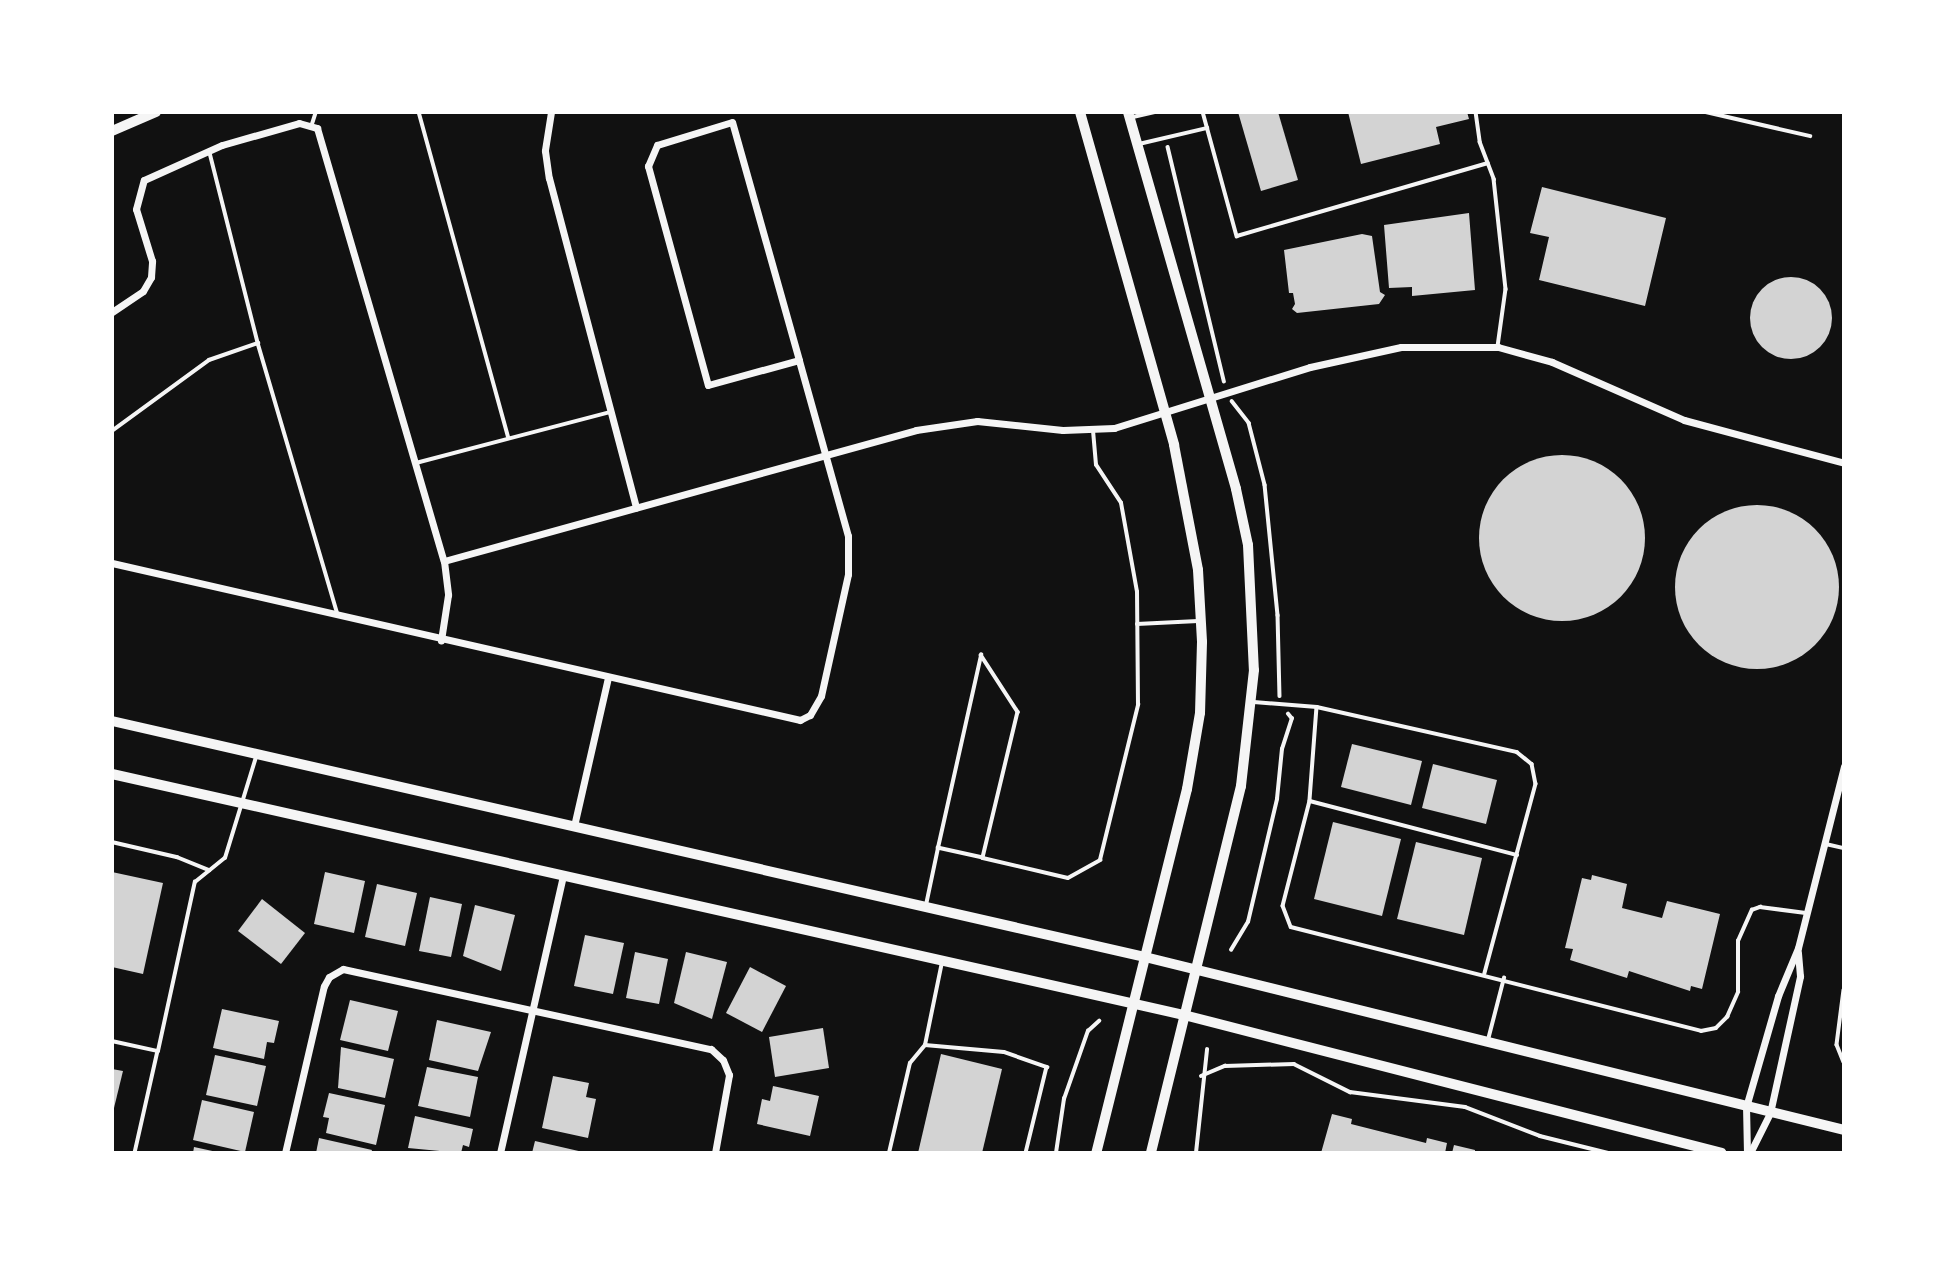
<!DOCTYPE html>
<html>
<head>
<meta charset="utf-8">
<style>
  body { margin:0 }
  #map { position:relative; width:1956px; height:1265px; overflow:hidden; background:#111; font-family:"DejaVu Sans",sans-serif }
  div>[style] { position:absolute }
  [style*='--x'] { left:calc(var(--x)*1px); top:calc(var(--y)*1px); width:calc(var(--w)*1px); rotate:calc(var(--a)*1deg) }
  .building>* { inset:0; background:#d3d3d3 }
  .round { border-radius:50% }
  .path>* { height:3.5px; margin:-1.75px; padding:0 1.75px; transform-origin:1.75px; border-radius:1.75px; background:#f5f5f5 }
  .service>* { height:3.5px; margin:-1.75px; padding:0 1.75px; transform-origin:1.75px; border-radius:1.75px; background:#f5f5f5 }
  .minor>* { height:7px; margin:-3.5px; padding:0 3.5px; transform-origin:3.5px; border-radius:3.5px; background:#f5f5f5 }
  .tertiary>* { height:10px; margin:-5px; padding:0 5px; transform-origin:5px; border-radius:5px; background:#f5f5f5 }
  .secondary>* { height:10px; margin:-5px; padding:0 5px; transform-origin:5px; border-radius:5px; background:#f5f5f5 }
  span { translate:-50% -50%; white-space:nowrap; text-align:center; line-height:1.15; -webkit-text-stroke:5px #fff; paint-order:stroke }
  .frame { position:absolute; inset:0; border:114px solid #fff; pointer-events:none }
</style>
</head>
<body>
<div id="map">
  <div class="building">
    <i style="clip-path:polygon(1238px 112px,1278px 112px,1298px 180px,1261px 191px)"></i>
    <i style="clip-path:polygon(1348px 112px,1467px 112px,1469px 119px,1436px 127px,1440px 144px,1361px 164px)"></i>
    <i style="clip-path:polygon(1542px 187px,1666px 218px,1645px 306px,1539px 280px,1549px 237px,1530px 233px)"></i>
    <i style="clip-path:polygon(1469px 213px,1475px 290px,1412px 296px,1412px 287px,1389px 288px,1384px 225px)"></i>
    <i style="clip-path:polygon(1362px 234px,1372px 236px,1380px 292px,1385px 295px,1379px 304px,1297px 313px,1292px 309px,1295px 304px,1293px 293px,1289px 293px,1284px 250px)"></i>
    <i class="round" style="left:1750px;top:277px;width:82px;height:82px"></i>
    <i class="round" style="left:1479px;top:455px;width:166px;height:166px"></i>
    <i class="round" style="left:1675px;top:505px;width:164px;height:164px"></i>
    <i style="clip-path:polygon(1352px 744px,1422px 761px,1411px 805px,1341px 787px)"></i>
    <i style="clip-path:polygon(1433px 764px,1497px 780px,1486px 824px,1422px 808px)"></i>
    <i style="clip-path:polygon(1333px 822px,1401px 839px,1382px 916px,1314px 899px)"></i>
    <i style="clip-path:polygon(1416px 842px,1482px 858px,1464px 935px,1397px 919px)"></i>
    <i style="clip-path:polygon(112px 872px,163px 883px,143px 974px,112px 967px)"></i>
    <i style="clip-path:polygon(325px 872px,365px 881px,354px 933px,314px 924px)"></i>
    <i style="clip-path:polygon(1592px 875px,1627px 884px,1622px 908px,1662px 918px,1667px 901px,1720px 914px,1702px 989px,1691px 986px,1690px 991px,1629px 971px,1627px 978px,1570px 960px,1573px 949px,1565px 948px,1582px 878px,1591px 880px)"></i>
    <i style="clip-path:polygon(377px 884px,417px 893px,405px 946px,365px 937px)"></i>
    <i style="clip-path:polygon(430px 897px,462px 904px,451px 957px,419px 951px)"></i>
    <i style="clip-path:polygon(262px 899px,305px 933px,281px 964px,238px 931px)"></i>
    <i style="clip-path:polygon(475px 905px,515px 915px,501px 971px,463px 956px)"></i>
    <i style="clip-path:polygon(585px 935px,624px 943px,613px 994px,574px 986px)"></i>
    <i style="clip-path:polygon(635px 952px,668px 959px,659px 1004px,626px 998px)"></i>
    <i style="clip-path:polygon(686px 952px,727px 962px,712px 1019px,674px 1003px)"></i>
    <i style="clip-path:polygon(750px 967px,786px 986px,762px 1032px,726px 1013px)"></i>
    <i style="clip-path:polygon(350px 1000px,398px 1011px,388px 1051px,340px 1040px)"></i>
    <i style="clip-path:polygon(222px 1009px,279px 1021px,274px 1043px,267px 1042px,264px 1059px,213px 1048px)"></i>
    <i style="clip-path:polygon(437px 1020px,491px 1032px,478px 1071px,429px 1060px)"></i>
    <i style="clip-path:polygon(823px 1028px,829px 1068px,775px 1077px,769px 1037px)"></i>
    <i style="clip-path:polygon(341px 1047px,394px 1059px,385px 1098px,338px 1088px)"></i>
    <i style="clip-path:polygon(941px 1054px,1002px 1069px,982px 1153px,918px 1153px)"></i>
    <i style="clip-path:polygon(215px 1055px,266px 1066px,257px 1106px,206px 1095px)"></i>
    <i style="clip-path:polygon(427px 1067px,478px 1077px,470px 1117px,418px 1106px)"></i>
    <i style="clip-path:polygon(112px 1069px,123px 1071px,113px 1112px,112px 1112px)"></i>
    <i style="clip-path:polygon(553px 1076px,589px 1083px,586px 1097px,596px 1099px,588px 1138px,542px 1128px)"></i>
    <i style="clip-path:polygon(773px 1086px,819px 1096px,810px 1136px,757px 1124px,762px 1099px,770px 1101px)"></i>
    <i style="clip-path:polygon(329px 1093px,385px 1105px,376px 1145px,326px 1133px,329px 1118px,323px 1117px)"></i>
    <i style="clip-path:polygon(202px 1100px,254px 1112px,245px 1152px,193px 1140px)"></i>
    <i style="clip-path:polygon(1332px 1114px,1352px 1119px,1351px 1124px,1426px 1143px,1427px 1138px,1447px 1143px,1445px 1153px,1321px 1153px)"></i>
    <i style="clip-path:polygon(415px 1116px,473px 1129px,469px 1147px,463px 1145px,461px 1153px,408px 1148px)"></i>
    <i style="clip-path:polygon(319px 1138px,372px 1150px,371px 1153px,316px 1153px)"></i>
    <i style="clip-path:polygon(535px 1141px,583px 1152px,583px 1153px,532px 1153px)"></i>
    <i style="clip-path:polygon(1454px 1145px,1475px 1150px,1475px 1153px,1452px 1153px)"></i>
    <i style="clip-path:polygon(194px 1147px,217px 1152px,216px 1153px,193px 1153px)"></i>
  </div>
  <div class="path">
    <i style="--x:1168;--y:147;--w:241;--a:76.5"></i>
    <i style="--x:1232;--y:401;--w:28;--a:52"></i>
    <i style="--x:1249;--y:423;--w:64;--a:75.5"></i>
    <i style="--x:1265;--y:485;--w:131;--a:84.3"></i>
    <i style="--x:1278;--y:615;--w:81;--a:88.6"></i>
    <i style="--x:1231;--y:950;--w:33;--a:-59"></i>
    <i style="--x:1248;--y:922;--w:126;--a:-76.7"></i>
    <i style="--x:1277;--y:799;--w:50;--a:-84.3"></i>
    <i style="--x:1282;--y:749;--w:32;--a:-72"></i>
    <i style="--x:1292;--y:719;--w:6;--a:-129"></i>
    <i style="--x:1201;--y:1076;--w:26;--a:-23"></i>
    <i style="--x:1225;--y:1066;--w:69;--a:-1.7"></i>
    <i style="--x:1294;--y:1064;--w:63;--a:26.6"></i>
    <i style="--x:1350;--y:1092;--w:116;--a:7.4"></i>
    <i style="--x:1465;--y:1107;--w:80;--a:21.1"></i>
    <i style="--x:1540;--y:1136;--w:70;--a:14"></i>
    <i style="--x:1056;--y:1153;--w:55;--a:-81.6"></i>
    <i style="--x:1064;--y:1099;--w:72;--a:-70.6"></i>
    <i style="--x:1088;--y:1031;--w:15;--a:-42"></i>
    <i style="--x:1196;--y:1153;--w:104;--a:-83.9"></i>
  </div>
  <div class="service">
    <i style="--x:419;--y:112;--w:338;--a:74.6"></i>
    <i style="--x:1203;--y:112;--w:129;--a:74.7"></i>
    <i style="--x:1237;--y:236;--w:261;--a:-16.2"></i>
    <i style="--x:1476;--y:112;--w:30;--a:82"></i>
    <i style="--x:1480;--y:142;--w:40;--a:69"></i>
    <i style="--x:1494;--y:179;--w:111;--a:83.8"></i>
    <i style="--x:1506;--y:289;--w:59;--a:97.9"></i>
    <i style="--x:1706;--y:112;--w:107;--a:13"></i>
    <i style="--x:1133;--y:117;--w:23;--a:-13"></i>
    <i style="--x:312;--y:124;--w:13;--a:-72"></i>
    <i style="--x:1139;--y:144;--w:70;--a:-13.2"></i>
    <i style="--x:210;--y:153;--w:196;--a:75.8"></i>
    <i style="--x:258;--y:343;--w:283;--a:73.6"></i>
    <i style="--x:112;--y:431;--w:120;--a:-36.2"></i>
    <i style="--x:209;--y:360;--w:52;--a:-19.1"></i>
    <i style="--x:416;--y:463;--w:201;--a:-14.7"></i>
    <i style="--x:1137;--y:624;--w:61;--a:-2.8"></i>
    <i style="--x:1254;--y:702;--w:63;--a:4.5"></i>
    <i style="--x:1317;--y:707;--w:94;--a:94.3"></i>
    <i style="--x:1310;--y:801;--w:108;--a:104.4"></i>
    <i style="--x:1283;--y:906;--w:22;--a:69"></i>
    <i style="--x:1291;--y:927;--w:423;--a:14.2"></i>
    <i style="--x:1701;--y:1031;--w:15;--a:-11"></i>
    <i style="--x:1716;--y:1028;--w:16;--a:-45"></i>
    <i style="--x:1727;--y:1017;--w:27;--a:-66"></i>
    <i style="--x:1738;--y:992;--w:51;--a:-90"></i>
    <i style="--x:1738;--y:941;--w:34;--a:-66"></i>
    <i style="--x:1752;--y:910;--w:9;--a:-21"></i>
    <i style="--x:1760;--y:907;--w:46;--a:7.4"></i>
    <i style="--x:1317;--y:707;--w:205;--a:12.7"></i>
    <i style="--x:1517;--y:752;--w:19;--a:39"></i>
    <i style="--x:1532;--y:764;--w:20;--a:79"></i>
    <i style="--x:1536;--y:784;--w:196;--a:105.1"></i>
    <i style="--x:1310;--y:801;--w:214;--a:14.6"></i>
    <i style="--x:112;--y:842;--w:67;--a:13"></i>
    <i style="--x:177;--y:857;--w:35;--a:22"></i>
    <i style="--x:1826;--y:844;--w:18;--a:13"></i>
    <i style="--x:983;--y:858;--w:87;--a:13.2"></i>
    <i style="--x:1068;--y:878;--w:37;--a:-29"></i>
    <i style="--x:1100;--y:860;--w:160;--a:-76.2"></i>
    <i style="--x:1138;--y:705;--w:113;--a:-90.5"></i>
    <i style="--x:1137;--y:592;--w:90;--a:-100.2"></i>
    <i style="--x:1121;--y:503;--w:45;--a:-123.3"></i>
    <i style="--x:1096;--y:465;--w:34;--a:-95"></i>
    <i style="--x:926;--y:905;--w:58;--a:-78.1"></i>
    <i style="--x:938;--y:848;--w:198;--a:-77.4"></i>
    <i style="--x:981;--y:655;--w:68;--a:57"></i>
    <i style="--x:1018;--y:712;--w:150;--a:103.5"></i>
    <i style="--x:983;--y:858;--w:46;--a:-167.5"></i>
    <i style="--x:1844;--y:990;--w:55;--a:97.3"></i>
    <i style="--x:1837;--y:1045;--w:18;--a:68"></i>
    <i style="--x:1488;--y:1040;--w:64;--a:-75.5"></i>
    <i style="--x:112;--y:1041;--w:47;--a:12.3"></i>
    <i style="--x:158;--y:1051;--w:105;--a:102.7"></i>
    <i style="--x:925;--y:1045;--w:85;--a:-78.4"></i>
    <i style="--x:158;--y:1051;--w:173;--a:-77.7"></i>
    <i style="--x:195;--y:882;--w:38;--a:-39"></i>
    <i style="--x:225;--y:858;--w:109;--a:-72.9"></i>
    <i style="--x:889;--y:1153;--w:92;--a:-76.9"></i>
    <i style="--x:910;--y:1063;--w:23;--a:-50"></i>
    <i style="--x:925;--y:1045;--w:79;--a:5.1"></i>
    <i style="--x:1004;--y:1052;--w:46;--a:19.2"></i>
    <i style="--x:1047;--y:1067;--w:89;--a:103.7"></i>
  </div>
  <div class="minor">
    <i style="--x:551;--y:112;--w:39;--a:99"></i>
    <i style="--x:545;--y:151;--w:27;--a:82"></i>
    <i style="--x:549;--y:178;--w:341;--a:75.2"></i>
    <i style="--x:112;--y:312;--w:37;--a:-34"></i>
    <i style="--x:143;--y:291;--w:16;--a:-60"></i>
    <i style="--x:151;--y:277;--w:16;--a:-86"></i>
    <i style="--x:152;--y:261;--w:54;--a:-107.1"></i>
    <i style="--x:136;--y:209;--w:30;--a:-75"></i>
    <i style="--x:144;--y:180;--w:85;--a:-24.2"></i>
    <i style="--x:222;--y:145;--w:80;--a:-15.9"></i>
    <i style="--x:299;--y:123;--w:19;--a:16"></i>
    <i style="--x:317;--y:128;--w:451;--a:73.7"></i>
    <i style="--x:444;--y:561;--w:34;--a:83"></i>
    <i style="--x:448;--y:595;--w:46;--a:98.8"></i>
    <i style="--x:444;--y:561;--w:490;--a:-15.5"></i>
    <i style="--x:916;--y:430;--w:62;--a:-8.4"></i>
    <i style="--x:977;--y:421;--w:86;--a:6"></i>
    <i style="--x:1063;--y:430;--w:51;--a:-2.2"></i>
    <i style="--x:1114;--y:428;--w:205;--a:-17.3"></i>
    <i style="--x:1310;--y:367;--w:93;--a:-12.4"></i>
    <i style="--x:1401;--y:347;--w:97;--a:0"></i>
    <i style="--x:1498;--y:347;--w:56;--a:15.5"></i>
    <i style="--x:1552;--y:362;--w:144;--a:23.7"></i>
    <i style="--x:1684;--y:420;--w:166;--a:15"></i>
    <i style="--x:112;--y:563;--w:706;--a:12.85"></i>
    <i style="--x:800;--y:720;--w:11;--a:-27"></i>
    <i style="--x:810;--y:715;--w:22;--a:-60"></i>
    <i style="--x:821;--y:696;--w:125;--a:-77.5"></i>
    <i style="--x:848;--y:574;--w:38;--a:-90"></i>
    <i style="--x:848;--y:536;--w:183;--a:-105.6"></i>
    <i style="--x:799;--y:360;--w:247;--a:-105.7"></i>
    <i style="--x:732;--y:122;--w:78;--a:163"></i>
    <i style="--x:657;--y:145;--w:23;--a:113"></i>
    <i style="--x:648;--y:166;--w:227;--a:74.7"></i>
    <i style="--x:708;--y:385;--w:94;--a:-15.4"></i>
    <i style="--x:574;--y:826;--w:152;--a:-77.1"></i>
    <i style="--x:285;--y:1153;--w:171;--a:-76.9"></i>
    <i style="--x:324;--y:986;--w:10;--a:-61"></i>
    <i style="--x:329;--y:977;--w:16;--a:-30"></i>
    <i style="--x:343;--y:969;--w:377;--a:12.3"></i>
    <i style="--x:711;--y:1049;--w:16;--a:43"></i>
    <i style="--x:723;--y:1060;--w:16;--a:68"></i>
    <i style="--x:729;--y:1075;--w:79;--a:100.2"></i>
    <i style="--x:500;--y:1153;--w:284;--a:-77.2"></i>
    <i style="--x:1747;--y:1153;--w:46;--a:-91.2"></i>
    <i style="--x:1746;--y:1107;--w:116;--a:-73.9"></i>
    <i style="--x:1778;--y:996;--w:52;--a:-67.4"></i>
    <i style="--x:1798;--y:948;--w:188;--a:-75.8"></i>
    <i style="--x:1750;--y:1153;--w:45;--a:-63.4"></i>
    <i style="--x:1770;--y:1113;--w:140;--a:-77.6"></i>
    <i style="--x:1800;--y:976;--w:24;--a:-95"></i>
  </div>
  <div class="tertiary">
    <i style="--x:112;--y:131;--w:48;--a:-23.4"></i>
  </div>
  <div class="secondary">
    <i style="--x:1080;--y:112;--w:346;--a:74.2"></i>
    <i style="--x:1174;--y:445;--w:127;--a:79.1"></i>
    <i style="--x:1198;--y:570;--w:72;--a:86.8"></i>
    <i style="--x:1202;--y:642;--w:71;--a:91.6"></i>
    <i style="--x:1200;--y:713;--w:77;--a:99.7"></i>
    <i style="--x:1187;--y:789;--w:375;--a:104"></i>
    <i style="--x:1128;--y:112;--w:392;--a:74"></i>
    <i style="--x:1236;--y:489;--w:57;--a:77.9"></i>
    <i style="--x:1248;--y:545;--w:125;--a:87.3"></i>
    <i style="--x:1254;--y:670;--w:117;--a:96.4"></i>
    <i style="--x:1241;--y:786;--w:378;--a:103.8"></i>
    <i style="--x:112;--y:721;--w:1060;--a:12.87"></i>
    <i style="--x:1145;--y:957;--w:720;--a:13.9"></i>
    <i style="--x:112;--y:774;--w:1099;--a:12.67"></i>
    <i style="--x:1184;--y:1015;--w:555;--a:14.39"></i>
  </div>
  <div class="frame"></div>
</div>
</body>
</html>
